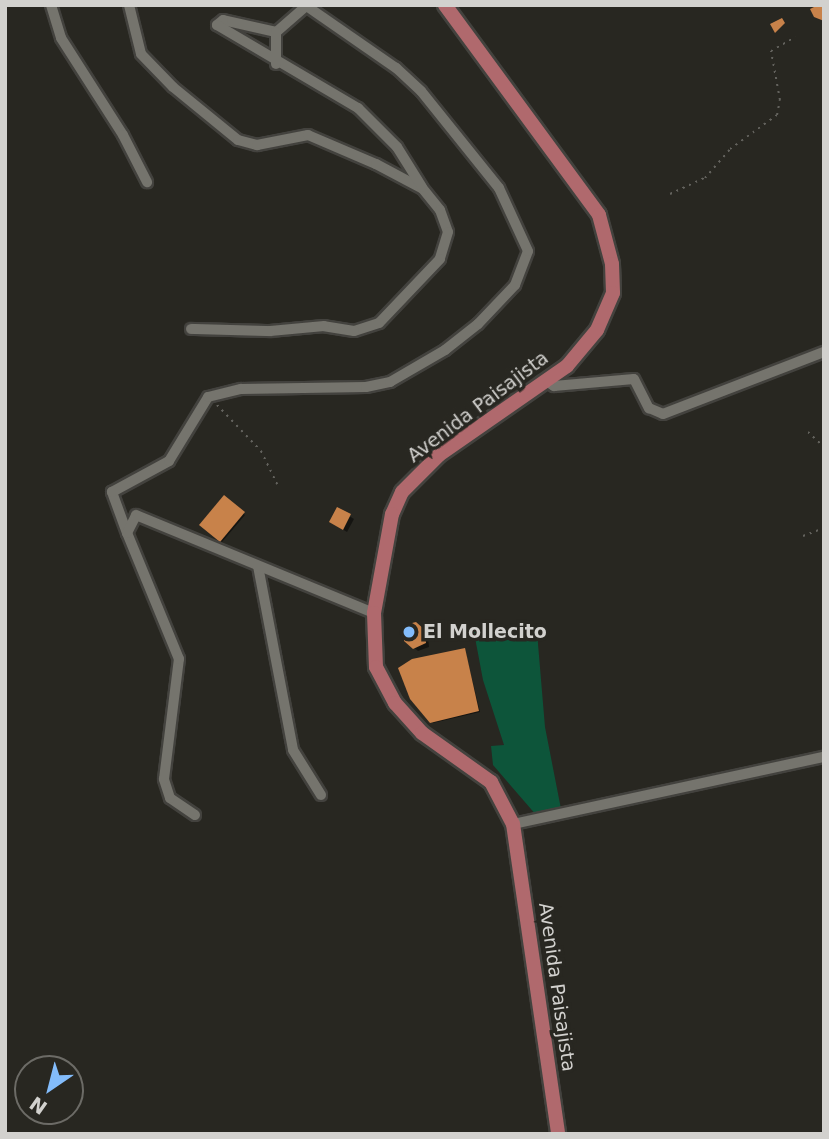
<!DOCTYPE html>
<html>
<head>
<meta charset="utf-8">
<style>
  body { margin:0 }
  #map { position:relative; width:829px; height:1139px; overflow:hidden; background:#282721; font-family:"DejaVu Sans",sans-serif }
  div>[style] { position:absolute }
  [style*='--x'] { left:calc(var(--x)*1px); top:calc(var(--y)*1px); width:calc(var(--w)*1px); rotate:calc(var(--a)*1deg) }
  .green>* { inset:0; background:#0d553a }
  .shadow>* { inset:0; background:#0007 }
  .building>* { inset:0; background:#c8824a }
  .path>* { height:2px; margin-top:-1px; transform-origin:0; background:repeating-linear-gradient(90deg,#63625d 0 2px,transparent 0 7px) }
  .roads { filter:drop-shadow(2px 0 #43423e) drop-shadow(-2px 0 #43423e) drop-shadow(0 2px #43423e) drop-shadow(0 -2px #43423e) }
  .minor>* { height:10px; margin:-5px; padding:0 5px; transform-origin:5px; border-radius:5px; background:#75746d }
  .major>* { height:14px; margin:-7px; padding:0 7px; transform-origin:7px; border-radius:7px; background:#b0696d }
  .dots>* { width:19px; height:19px; translate:-50% -50%; box-sizing:border-box; border:4px solid #282721; border-radius:50% }
  span { translate:-50% -50%; white-space:nowrap; text-align:center; line-height:1.15; -webkit-text-stroke:7px #282721; paint-order:stroke }
  .street-label { font-size:19px; color:#d2d1ce }
  .poi-label { font-size:19px; color:#d2d1ce; font-weight:700 }
  .left { translate:0 -50%; text-align:left }
  .frame { position:absolute; inset:0; border:7px solid #d2d1ce; pointer-events:none }
  .north { position:absolute; left:14px; top:1055px; width:70px; height:70px; box-sizing:border-box; background:#282721; border:2px solid #6c6b66; border-radius:50%; rotate:215deg; font-size:19px; font-weight:700; line-height:28px; text-align:center; color:#d2d1ce }
  .north::after { content:''; display:block; margin:auto; width:24px; height:32px; background:#83bcfb; clip-path:polygon(50% 0,100% 100%,50% 72%,0 100%) }
</style>
</head>
<body>
<div id="map">
  <div class="green">
    <i style="clip-path:polygon(473px 627px,537px 632px,545px 727px,561px 809px,537px 816px,493px 765px,491px 746px,504px 745px,483px 680px)"></i>
  </div>
  <div class="shadow">
    <i style="clip-path:polygon(224px 497px,245px 515px,222px 542px,202px 524px)"></i>
    <i style="clip-path:polygon(338px 509px,354px 519px,347px 532px,331px 522px)"></i>
    <i style="clip-path:polygon(416px 624px,428px 636px,429px 647px,418px 651px,405px 640px)"></i>
    <i style="clip-path:polygon(465px 650px,480px 712px,433px 723px,412px 698px)"></i>
  </div>
  <div class="building">
    <i style="clip-path:polygon(818px 5px,824px 5px,824px 21px,814px 17px,810px 9px)"></i>
    <i style="clip-path:polygon(782px 18px,785px 23px,775px 33px,770px 24px)"></i>
    <i style="clip-path:polygon(224px 495px,245px 512px,220px 542px,199px 525px)"></i>
    <i style="clip-path:polygon(337px 507px,351px 514px,343px 530px,329px 522px)"></i>
    <i style="clip-path:polygon(416px 622px,425px 630px,426px 643px,413px 649px,404px 641px,404px 625px)"></i>
    <i style="clip-path:polygon(465px 648px,479px 711px,430px 723px,410px 699px,398px 668px,412px 659px)"></i>
  </div>
  <div class="path">
    <i style="--x:670;--y:194;--w:38;--a:-25"></i>
    <i style="--x:705;--y:178;--w:38;--a:-49"></i>
    <i style="--x:730;--y:149;--w:58;--a:-35.9"></i>
    <i style="--x:777;--y:115;--w:15;--a:-79"></i>
    <i style="--x:780;--y:100;--w:50;--a:-100.4"></i>
    <i style="--x:771;--y:51;--w:28;--a:-30"></i>
    <i style="--x:217;--y:405;--w:64;--a:46.3"></i>
    <i style="--x:261;--y:451;--w:37;--a:64"></i>
    <i style="--x:808;--y:432;--w:22;--a:43"></i>
    <i style="--x:803;--y:536;--w:22;--a:-21"></i>
  </div>
  <div class="roads">
    <div class="minor">
      <i style="--x:51;--y:5;--w:34;--a:73"></i>
      <i style="--x:61;--y:38;--w:115;--a:57.4"></i>
      <i style="--x:123;--y:135;--w:53;--a:62.9"></i>
      <i style="--x:129;--y:5;--w:50;--a:76.2"></i>
      <i style="--x:141;--y:54;--w:46;--a:45.9"></i>
      <i style="--x:173;--y:87;--w:84;--a:39.2"></i>
      <i style="--x:238;--y:140;--w:20;--a:15"></i>
      <i style="--x:257;--y:145;--w:52;--a:-11.1"></i>
      <i style="--x:308;--y:135;--w:74;--a:23.1"></i>
      <i style="--x:376;--y:164;--w:53;--a:28"></i>
      <i style="--x:423;--y:189;--w:27;--a:51"></i>
      <i style="--x:440;--y:210;--w:23;--a:70"></i>
      <i style="--x:448;--y:232;--w:28;--a:107"></i>
      <i style="--x:440;--y:259;--w:88;--a:133.6"></i>
      <i style="--x:379;--y:323;--w:26;--a:162"></i>
      <i style="--x:354;--y:331;--w:30;--a:-171"></i>
      <i style="--x:324;--y:326;--w:54;--a:174.7"></i>
      <i style="--x:270;--y:331;--w:79;--a:-178.5"></i>
      <i style="--x:305;--y:7;--w:38;--a:139"></i>
      <i style="--x:276;--y:32;--w:54;--a:-167.2"></i>
      <i style="--x:223;--y:20;--w:8;--a:140"></i>
      <i style="--x:217;--y:25;--w:164;--a:30.5"></i>
      <i style="--x:358;--y:108;--w:55;--a:45"></i>
      <i style="--x:397;--y:147;--w:47;--a:58"></i>
      <i style="--x:276;--y:32;--w:32;--a:90"></i>
      <i style="--x:545;--y:380;--w:11;--a:34"></i>
      <i style="--x:554;--y:386;--w:80;--a:-5"></i>
      <i style="--x:634;--y:379;--w:33;--a:63"></i>
      <i style="--x:649;--y:408;--w:15;--a:23"></i>
      <i style="--x:663;--y:414;--w:173;--a:-21.1"></i>
      <i style="--x:127;--y:533;--w:44;--a:-110.1"></i>
      <i style="--x:112;--y:492;--w:65;--a:-28.5"></i>
      <i style="--x:169;--y:461;--w:75;--a:-58.6"></i>
      <i style="--x:208;--y:397;--w:34;--a:-14"></i>
      <i style="--x:241;--y:389;--w:125;--a:-0.9"></i>
      <i style="--x:366;--y:387;--w:25;--a:-12"></i>
      <i style="--x:390;--y:382;--w:64;--a:-30.2"></i>
      <i style="--x:445;--y:350;--w:42;--a:-38.2"></i>
      <i style="--x:478;--y:324;--w:54;--a:-46.5"></i>
      <i style="--x:515;--y:285;--w:36;--a:-69"></i>
      <i style="--x:528;--y:251;--w:69;--a:-114.7"></i>
      <i style="--x:499;--y:188;--w:124;--a:-128.8"></i>
      <i style="--x:421;--y:91;--w:34;--a:-137"></i>
      <i style="--x:396;--y:68;--w:111;--a:-145.3"></i>
      <i style="--x:258;--y:566;--w:187;--a:79.2"></i>
      <i style="--x:293;--y:750;--w:53;--a:58.1"></i>
      <i style="--x:195;--y:815;--w:30;--a:-146"></i>
      <i style="--x:170;--y:798;--w:20;--a:-108"></i>
      <i style="--x:164;--y:779;--w:121;--a:-82.9"></i>
      <i style="--x:179;--y:659;--w:136;--a:-112.4"></i>
      <i style="--x:127;--y:533;--w:20;--a:-63"></i>
      <i style="--x:136;--y:515;--w:257;--a:22.4"></i>
      <i style="--x:513;--y:824;--w:318;--a:-12.2"></i>
    </div>
    <div class="major">
      <i style="--x:445;--y:5;--w:260;--a:53.7"></i>
      <i style="--x:599;--y:215;--w:51;--a:75.1"></i>
      <i style="--x:612;--y:264;--w:29;--a:88"></i>
      <i style="--x:613;--y:293;--w:40;--a:113.4"></i>
      <i style="--x:597;--y:330;--w:47;--a:129.8"></i>
      <i style="--x:567;--y:366;--w:156;--a:145.2"></i>
      <i style="--x:439;--y:455;--w:52;--a:135"></i>
      <i style="--x:402;--y:492;--w:24;--a:114"></i>
      <i style="--x:392;--y:514;--w:101;--a:100.3"></i>
      <i style="--x:374;--y:613;--w:54;--a:87.9"></i>
      <i style="--x:376;--y:667;--w:41;--a:62.2"></i>
      <i style="--x:395;--y:703;--w:40;--a:48"></i>
      <i style="--x:422;--y:733;--w:85;--a:35.4"></i>
      <i style="--x:491;--y:782;--w:47;--a:62.4"></i>
      <i style="--x:513;--y:824;--w:313;--a:81.7"></i>
    </div>
  </div>
  <div class="dots">
    <i style="left:409px;top:632px;background:#83bcfb"></i>
  </div>
  <div class="street-label">
    <span style="left:478px;top:407px;rotate:-37deg">Avenida Paisajista</span>
    <span style="left:557px;top:987px;rotate:82deg">Avenida Paisajista</span>
  </div>
  <div class="poi-label">
    <span class="left" style="left:423px;top:632px">El Mollecito</span>
  </div>
  <div class="frame"></div>
  <div class="north">N</div>
</div>
</body>
</html>
